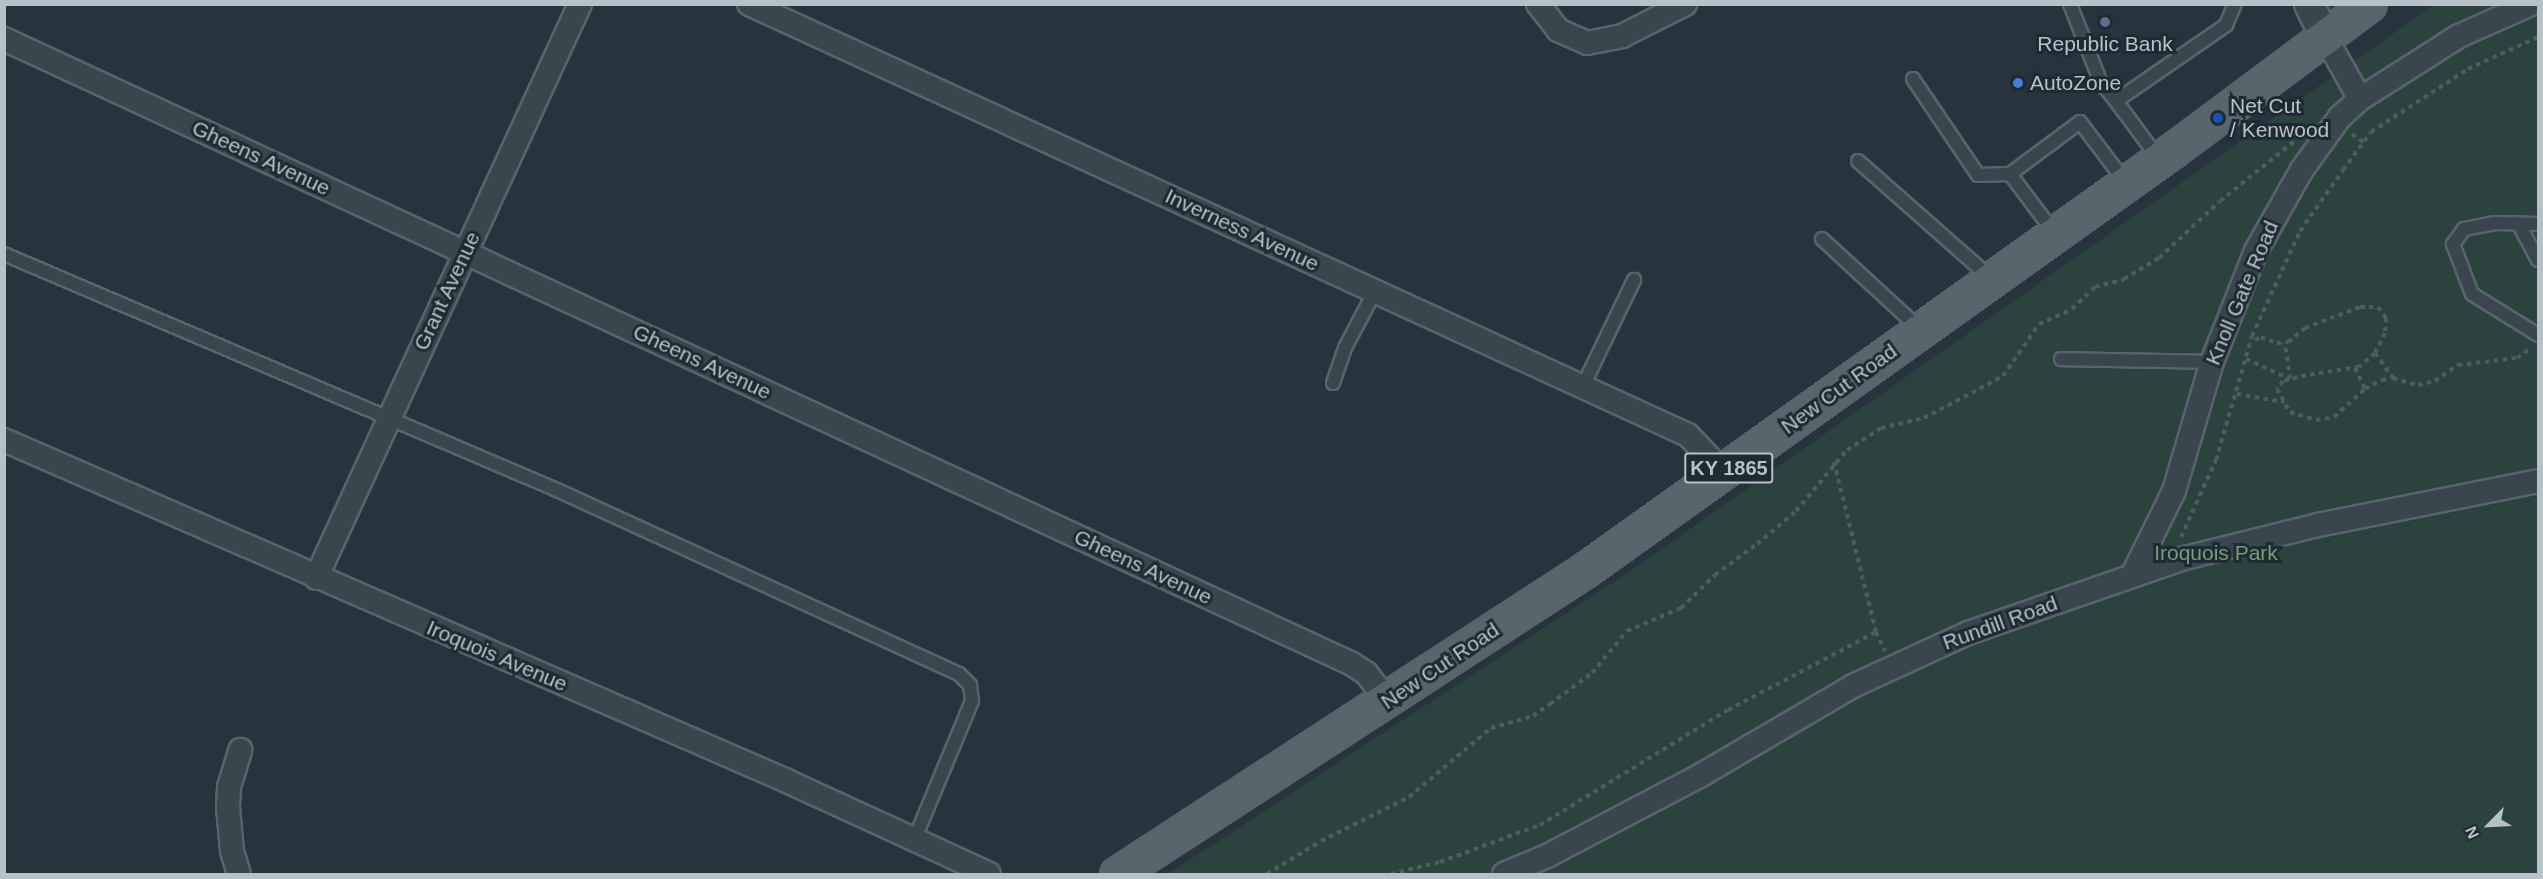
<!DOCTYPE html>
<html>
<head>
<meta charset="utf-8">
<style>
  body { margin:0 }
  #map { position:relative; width:2543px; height:879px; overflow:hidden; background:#27343d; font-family:Arial,sans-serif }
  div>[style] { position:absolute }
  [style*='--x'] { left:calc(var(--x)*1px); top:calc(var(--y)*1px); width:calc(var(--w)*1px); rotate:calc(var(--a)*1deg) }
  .green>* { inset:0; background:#2c423f }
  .path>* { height:4px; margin-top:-2px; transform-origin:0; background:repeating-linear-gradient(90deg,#4b5f5d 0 4.5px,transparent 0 9px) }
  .roads { filter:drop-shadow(2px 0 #58646b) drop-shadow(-2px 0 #58646b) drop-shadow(0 2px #58646b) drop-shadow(0 -2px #58646b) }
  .service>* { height:12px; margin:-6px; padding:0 6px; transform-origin:6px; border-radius:6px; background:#3a464d }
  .minor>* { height:22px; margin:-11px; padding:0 11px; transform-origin:11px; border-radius:11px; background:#3a464d }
  .tertiary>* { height:28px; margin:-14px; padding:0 14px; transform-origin:14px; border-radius:14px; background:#3a464d }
  .primary>* { height:33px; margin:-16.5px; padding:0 16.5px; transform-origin:16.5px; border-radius:16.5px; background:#59656d }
  .dots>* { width:16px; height:16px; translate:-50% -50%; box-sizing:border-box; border:3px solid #1f2b32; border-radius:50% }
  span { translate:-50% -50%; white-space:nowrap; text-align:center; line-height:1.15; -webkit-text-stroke:6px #1f2b32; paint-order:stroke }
  .shield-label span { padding:2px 4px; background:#1f2b32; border:2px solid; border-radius:4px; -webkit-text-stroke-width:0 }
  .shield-label { font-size:20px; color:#b7c1c8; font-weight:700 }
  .poi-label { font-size:21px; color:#b7c1c8 }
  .left { translate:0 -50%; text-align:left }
  .street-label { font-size:21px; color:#b7c1c8 }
  .park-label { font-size:21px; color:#769c78 }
  .frame { position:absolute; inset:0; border:6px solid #b7c1c8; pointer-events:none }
  .north { position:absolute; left:2459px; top:795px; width:60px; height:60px; -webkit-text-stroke:4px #1f2b32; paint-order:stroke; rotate:246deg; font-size:16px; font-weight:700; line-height:24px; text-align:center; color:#b7c1c8 }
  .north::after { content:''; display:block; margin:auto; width:21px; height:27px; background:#b7c1c8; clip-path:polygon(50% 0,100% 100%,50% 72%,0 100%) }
</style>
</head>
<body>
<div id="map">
  <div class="green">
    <i style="clip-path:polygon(2434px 5px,2538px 5px,2538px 874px,1168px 874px,1626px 574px)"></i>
  </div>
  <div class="path">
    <i style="--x:2352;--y:134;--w:14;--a:36"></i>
    <i style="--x:2255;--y:340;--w:7;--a:-27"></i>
    <i style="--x:2261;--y:337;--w:17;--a:21"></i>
    <i style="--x:2277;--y:343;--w:11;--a:-5"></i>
    <i style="--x:2288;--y:342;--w:22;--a:-39"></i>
    <i style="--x:2305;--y:328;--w:59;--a:-20.9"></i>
    <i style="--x:2360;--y:307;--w:18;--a:0"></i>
    <i style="--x:2378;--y:307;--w:14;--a:54"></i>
    <i style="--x:2386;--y:318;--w:15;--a:94"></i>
    <i style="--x:2385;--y:333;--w:22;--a:117"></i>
    <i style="--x:2375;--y:353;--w:21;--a:139"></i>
    <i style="--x:2359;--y:367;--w:54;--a:171.4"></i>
    <i style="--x:2306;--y:375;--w:24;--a:165"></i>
    <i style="--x:2283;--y:381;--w:10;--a:127"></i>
    <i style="--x:2277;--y:389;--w:26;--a:61"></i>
    <i style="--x:2290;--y:412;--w:27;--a:17"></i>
    <i style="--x:2316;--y:420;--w:18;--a:-9"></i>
    <i style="--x:2334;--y:417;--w:42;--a:-42.1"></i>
    <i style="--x:2365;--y:389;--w:19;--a:-28"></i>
    <i style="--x:2382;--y:380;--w:11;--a:-10"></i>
    <i style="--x:2393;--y:378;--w:26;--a:16"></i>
    <i style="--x:2418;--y:385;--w:17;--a:-13"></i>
    <i style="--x:2435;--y:381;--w:28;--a:-35"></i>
    <i style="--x:2458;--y:365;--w:59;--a:-6.8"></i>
    <i style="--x:2517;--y:358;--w:17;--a:-36"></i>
    <i style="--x:2375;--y:353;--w:31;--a:54"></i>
    <i style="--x:2246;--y:359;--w:48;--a:24.4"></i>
    <i style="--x:2290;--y:379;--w:37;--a:-98"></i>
    <i style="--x:2355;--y:368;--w:23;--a:65"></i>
    <i style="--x:2237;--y:394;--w:48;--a:9.7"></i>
    <i style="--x:2181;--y:537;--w:85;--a:-65.6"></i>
    <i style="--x:2216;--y:460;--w:129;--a:-73.8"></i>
    <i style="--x:2252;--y:336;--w:115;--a:-65.4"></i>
    <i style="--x:2300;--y:231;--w:75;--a:-54.8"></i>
    <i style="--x:2343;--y:170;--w:47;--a:-53.6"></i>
    <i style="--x:2371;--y:132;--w:116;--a:-33"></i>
    <i style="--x:2468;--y:69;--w:77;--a:-24.6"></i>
    <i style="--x:1876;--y:632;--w:21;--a:65"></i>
    <i style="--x:1267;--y:874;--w:63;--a:-31.4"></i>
    <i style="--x:1321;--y:841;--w:98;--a:-26.6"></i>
    <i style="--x:1409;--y:797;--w:107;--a:-40.1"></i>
    <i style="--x:1491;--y:728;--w:44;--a:-15.9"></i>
    <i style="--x:1533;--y:716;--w:21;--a:-35"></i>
    <i style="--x:1550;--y:704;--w:52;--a:-36.4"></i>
    <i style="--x:1592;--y:673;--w:55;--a:-50.2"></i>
    <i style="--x:1627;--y:631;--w:59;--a:-23.1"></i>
    <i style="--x:1681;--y:608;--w:47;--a:-44.1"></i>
    <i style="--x:1715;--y:575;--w:52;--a:-36.4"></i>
    <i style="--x:1757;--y:544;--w:51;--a:-40.2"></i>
    <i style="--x:1796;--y:511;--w:80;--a:-50.1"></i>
    <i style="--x:1847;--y:450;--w:40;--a:-32.9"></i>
    <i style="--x:1881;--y:428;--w:44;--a:-13.1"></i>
    <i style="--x:1924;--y:418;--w:89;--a:-28"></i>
    <i style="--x:2003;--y:376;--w:63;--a:-55.3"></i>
    <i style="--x:2039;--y:324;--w:36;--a:-24"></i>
    <i style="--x:2072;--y:309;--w:32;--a:-44"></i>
    <i style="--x:2095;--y:287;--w:30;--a:-15"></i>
    <i style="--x:2124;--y:279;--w:41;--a:-31"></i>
    <i style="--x:2159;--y:258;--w:83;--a:-43.1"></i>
    <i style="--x:2220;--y:201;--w:97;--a:-38.8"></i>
    <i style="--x:1391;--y:874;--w:50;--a:-13.8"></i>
    <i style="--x:1440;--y:862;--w:107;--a:-20.3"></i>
    <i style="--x:1540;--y:825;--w:220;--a:-31.5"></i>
    <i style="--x:1728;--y:710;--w:167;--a:-27.8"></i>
    <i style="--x:1876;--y:632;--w:175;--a:-103.9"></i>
  </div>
  <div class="roads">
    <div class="service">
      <i style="--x:2070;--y:4;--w:85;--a:68.6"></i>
      <i style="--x:2101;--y:83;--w:23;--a:50"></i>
      <i style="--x:1913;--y:79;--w:116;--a:55.9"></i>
      <i style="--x:1978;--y:175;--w:32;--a:-2"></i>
      <i style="--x:2010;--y:174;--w:75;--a:53.1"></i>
      <i style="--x:2159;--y:159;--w:72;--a:-126.6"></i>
      <i style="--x:2116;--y:101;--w:134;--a:-34.6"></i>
      <i style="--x:2226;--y:25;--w:23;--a:-67"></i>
      <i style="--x:1858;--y:161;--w:179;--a:41.4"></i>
      <i style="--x:2010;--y:174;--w:87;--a:-36.6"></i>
      <i style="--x:2080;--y:122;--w:76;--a:53"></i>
      <i style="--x:2518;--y:223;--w:42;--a:61.6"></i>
      <i style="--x:2538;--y:224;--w:43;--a:-178.7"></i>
      <i style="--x:2495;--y:223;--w:32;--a:169"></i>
      <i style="--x:2464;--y:229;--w:19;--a:126"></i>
      <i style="--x:2453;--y:244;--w:53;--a:69.2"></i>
      <i style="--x:2472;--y:294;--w:78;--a:31.8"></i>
      <i style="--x:1822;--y:239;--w:134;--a:42.6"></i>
      <i style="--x:4;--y:254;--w:601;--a:23.11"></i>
      <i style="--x:557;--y:490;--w:442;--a:24.6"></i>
      <i style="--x:959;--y:674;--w:16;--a:45"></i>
      <i style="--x:970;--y:685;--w:16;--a:83"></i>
      <i style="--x:972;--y:701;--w:151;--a:112.6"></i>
      <i style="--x:2061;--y:359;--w:151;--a:1.1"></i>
      <i style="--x:1333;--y:383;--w:39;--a:-71"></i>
      <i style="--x:1346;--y:346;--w:62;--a:-62.2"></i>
      <i style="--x:1583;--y:386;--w:118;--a:-64.3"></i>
    </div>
    <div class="minor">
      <i style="--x:749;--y:4;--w:1033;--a:24.66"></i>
      <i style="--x:1688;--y:435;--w:51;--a:46.6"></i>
      <i style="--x:1538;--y:4;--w:33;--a:52"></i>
      <i style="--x:1558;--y:30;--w:32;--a:24"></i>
      <i style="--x:1587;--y:43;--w:36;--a:-11"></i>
      <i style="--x:1622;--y:36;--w:71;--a:-26.9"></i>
      <i style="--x:2324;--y:35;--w:73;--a:60.6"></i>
      <i style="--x:4;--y:39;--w:1486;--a:24.87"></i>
      <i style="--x:1352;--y:664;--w:17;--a:33"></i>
      <i style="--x:1366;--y:673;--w:36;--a:52"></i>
      <i style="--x:4;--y:440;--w:854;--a:23.53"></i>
      <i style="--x:787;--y:781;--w:222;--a:24.7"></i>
      <i style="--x:2133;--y:574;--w:93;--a:-63.7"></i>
      <i style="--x:2174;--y:491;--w:134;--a:-73.6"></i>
      <i style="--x:2212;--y:362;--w:119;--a:-68.4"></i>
      <i style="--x:2256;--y:251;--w:92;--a:-60.6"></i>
      <i style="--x:2301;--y:171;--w:67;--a:-54.2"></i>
      <i style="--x:2340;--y:117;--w:27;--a:-42"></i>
      <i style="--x:2360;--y:99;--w:117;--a:-32.5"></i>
      <i style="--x:2459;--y:36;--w:79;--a:-24"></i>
      <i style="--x:316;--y:578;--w:632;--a:-65.3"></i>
      <i style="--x:239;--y:874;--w:24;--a:-107"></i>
      <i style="--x:232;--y:851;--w:44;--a:-95.2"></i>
      <i style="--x:228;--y:807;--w:20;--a:-87"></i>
      <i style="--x:229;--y:787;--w:39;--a:-73"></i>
      <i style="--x:1504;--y:874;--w:47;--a:-22.7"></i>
      <i style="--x:1547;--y:856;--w:176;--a:-27.7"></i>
      <i style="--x:1703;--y:774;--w:174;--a:-30.4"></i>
      <i style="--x:1853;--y:686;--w:127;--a:-24.7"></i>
      <i style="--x:1968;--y:633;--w:230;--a:-19.1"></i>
      <i style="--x:2185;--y:558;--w:137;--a:-13.9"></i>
      <i style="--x:2318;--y:525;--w:224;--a:-11.3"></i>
    </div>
    <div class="tertiary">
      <i style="--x:2309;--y:4;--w:34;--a:64"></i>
    </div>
    <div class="primary">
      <i style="--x:1117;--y:874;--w:558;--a:-33.01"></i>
      <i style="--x:1585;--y:570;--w:723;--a:-35.54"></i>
      <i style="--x:2173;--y:150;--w:244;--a:-36.7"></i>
    </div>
  </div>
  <div class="dots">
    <i style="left:2105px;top:22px;background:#5c6f8a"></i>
    <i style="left:2018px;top:83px;background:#3f7fe0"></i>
    <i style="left:2218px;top:118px;background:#1a4fb4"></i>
  </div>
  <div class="shield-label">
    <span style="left:1729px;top:468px">KY 1865</span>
  </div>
  <div class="poi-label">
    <span style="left:2105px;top:44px">Republic Bank</span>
    <span class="left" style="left:2030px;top:83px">AutoZone</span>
    <span class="left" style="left:2230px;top:118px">Net Cut<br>/ Kenwood</span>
  </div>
  <div class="street-label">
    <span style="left:261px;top:158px;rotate:25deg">Gheens Avenue</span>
    <span style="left:1242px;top:230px;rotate:25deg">Inverness Avenue</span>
    <span style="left:447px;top:291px;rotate:-65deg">Grant Avenue</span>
    <span style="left:2242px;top:293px;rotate:-67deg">Knoll Gate Road</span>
    <span style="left:702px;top:362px;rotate:25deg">Gheens Avenue</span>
    <span style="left:1839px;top:389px;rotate:-36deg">New Cut Road</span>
    <span style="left:1143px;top:567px;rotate:25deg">Gheens Avenue</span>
    <span style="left:2000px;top:623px;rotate:-20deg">Rundill Road</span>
    <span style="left:497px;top:656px;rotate:23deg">Iroquois Avenue</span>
    <span style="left:1440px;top:666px;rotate:-34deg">New Cut Road</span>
  </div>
  <div class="park-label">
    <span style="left:2216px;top:553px">Iroquois Park</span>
  </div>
  <div class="frame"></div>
  <div class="north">N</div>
</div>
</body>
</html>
